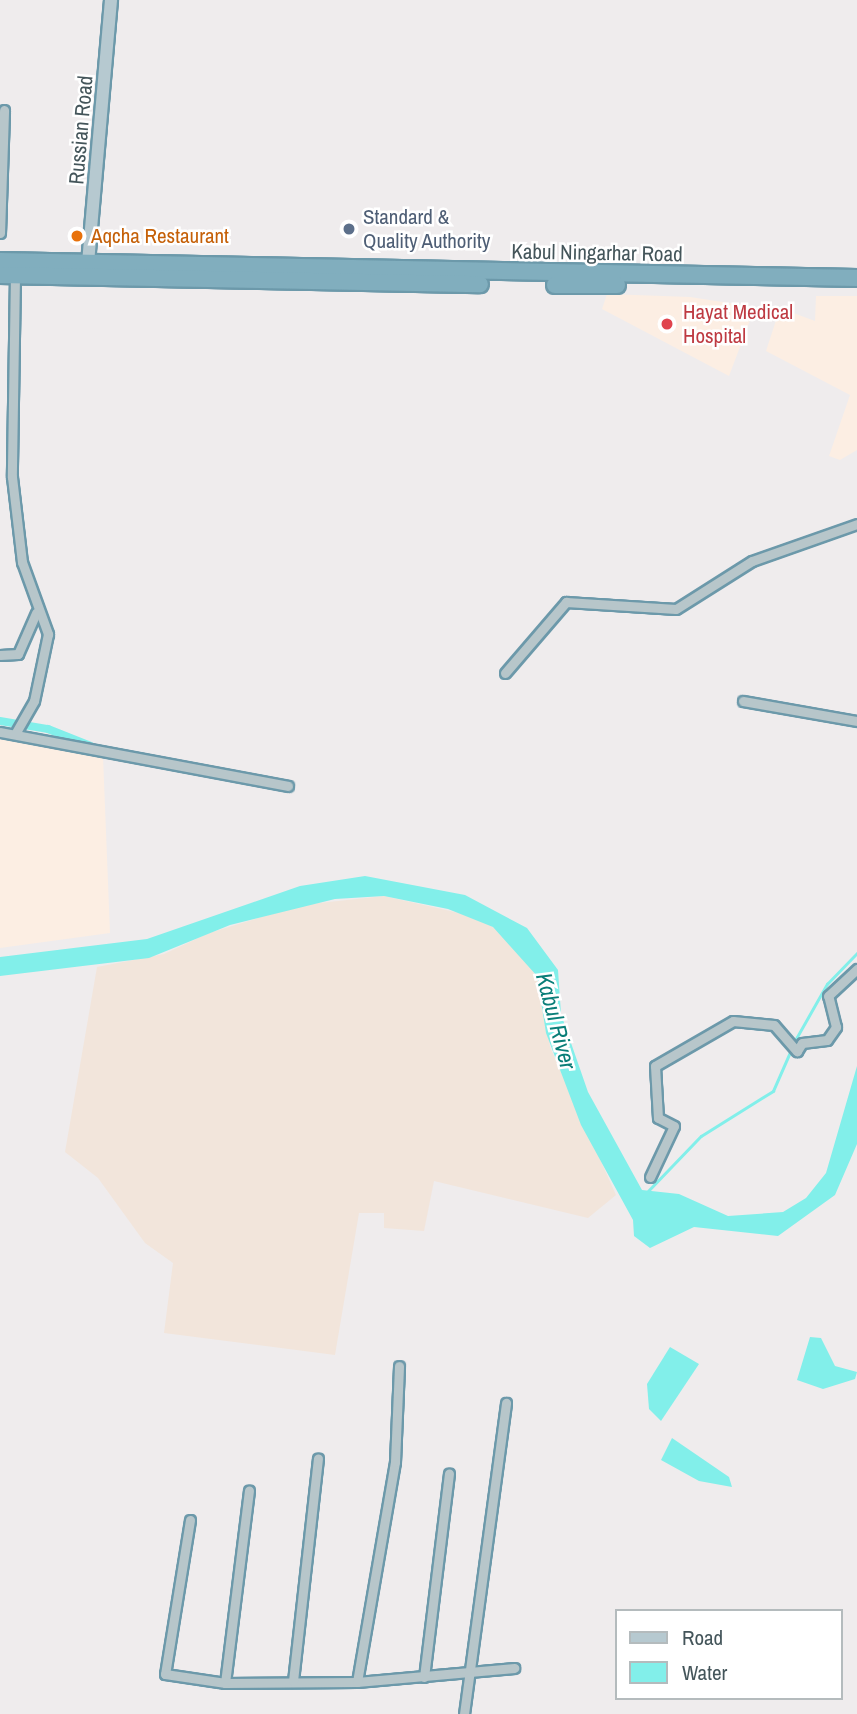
<!DOCTYPE html>
<html>
<head>
<meta charset="utf-8">
<style>
  body { margin:0 }
  #map { position:relative; width:857px; height:1714px; overflow:hidden; background:#efeced; font-family:"Archivo Narrow",sans-serif }
  div>[style] { position:absolute }
  [style*='--x'] { left:calc(var(--x)*1px); top:calc(var(--y)*1px); width:calc(var(--w)*1px); rotate:calc(var(--a)*1deg) }
  .commercial>* { inset:0; background:#fceee3 }
  .sand>* { inset:0; background:#f2e5db }
  .water>* { inset:0; background:#82efea }
  .stream>* { height:2.5px; margin:-1.25px; padding:0 1.25px; transform-origin:1.25px; border-radius:1.25px; background:#82efea }
  .canal>* { height:8px; margin:-4px; padding:0 4px; transform-origin:4px; border-radius:4px; background:#82efea }
  .roads { filter:drop-shadow(2px 0 #6c99aa) drop-shadow(-2px 0 #6c99aa) drop-shadow(0 2px #6c99aa) drop-shadow(0 -2px #6c99aa) }
  .street>* { height:9px; margin:-4.5px; padding:0 4.5px; transform-origin:4.5px; border-radius:4.5px; background:#b7c6ca }
  .secondary>* { height:12px; margin:-6px; padding:0 6px; transform-origin:6px; border-radius:6px; background:#b6c9d0 }
  .highway>* { height:16px; margin:-8px; padding:0 8px; transform-origin:8px; border-radius:8px; background:#81aebe }
  .dots>* { width:19px; height:19px; translate:-50% -50%; box-sizing:border-box; border:4px solid #fff; border-radius:50% }
  span { translate:-50% -50%; white-space:nowrap; text-align:center; line-height:1.15; -webkit-text-stroke:5px #fff; paint-order:stroke }
  .street-label { font-size:21px; color:#44555a }
  .service-label { font-size:21px; color:#4e5e75 }
  .left { translate:0 -50%; text-align:left }
  .food-label { font-size:21px; color:#c56008 }
  .health-label { font-size:21px; color:#be3a42 }
  .water-label { font-size:23px; color:#097e78; font-style:italic }
  .legend { position:absolute; left:615px; top:1609px; width:228px; height:91px; box-sizing:border-box; background:#fff; border:2px solid #b4bbbd; margin:0; padding:9px 12px; list-style:none; font-size:21px; color:#44555a }
  .legend li { display:flex; align-items:center; gap:14px; height:35px }
  .legend b { width:35px; border:2px solid #b4bbbd }
</style>
</head>
<body>
<div id="map">
  <div class="commercial">
    <i style="clip-path:polygon(607px 294px,690px 297px,755px 307px,729px 376px,602px 309px)"></i>
    <i style="clip-path:polygon(816px 296px,857px 296px,857px 450px,840px 460px,829px 456px,850px 395px,766px 351px,780px 308px,815px 321px)"></i>
    <i style="clip-path:polygon(0 732px,103px 756px,110px 933px,0 948px)"></i>
  </div>
  <div class="sand">
    <i style="clip-path:polygon(384px 896px,468px 915px,493px 927px,528px 961px,543px 991px,550px 1047px,616px 1195px,588px 1218px,434px 1181px,424px 1231px,384px 1228px,384px 1213px,359px 1213px,335px 1355px,164px 1333px,173px 1263px,145px 1243px,98px 1178px,65px 1152px,97px 967px,164px 954px,209px 933px,301px 905px)"></i>
  </div>
  <div class="water">
    <i style="clip-path:polygon(365px 876px,465px 895px,527px 928px,558px 970px,561px 1014px,588px 1092px,642px 1190px,679px 1194px,728px 1216px,783px 1212px,806px 1198px,826px 1173px,857px 1066px,857px 1144px,835px 1195px,778px 1236px,694px 1227px,650px 1248px,634px 1236px,633px 1220px,581px 1125px,546px 1033px,537px 976px,493px 927px,448px 909px,384px 896px,335px 899px,230px 925px,149px 958px,0 976px,0 957px,147px 939px,300px 886px)"></i>
    <i style="clip-path:polygon(810px 1337px,821px 1338px,835px 1366px,857px 1372px,855px 1379px,823px 1389px,797px 1380px)"></i>
    <i style="clip-path:polygon(670px 1347px,699px 1364px,661px 1421px,649px 1409px,647px 1384px)"></i>
    <i style="clip-path:polygon(672px 1438px,729px 1477px,732px 1487px,699px 1481px,661px 1460px)"></i>
  </div>
  <div class="stream">
    <i style="--x:793;--y:1044;--w:69;--a:-60.5"></i>
    <i style="--x:827;--y:984;--w:43;--a:-45.9"></i>
    <i style="--x:648;--y:1191;--w:76;--a:-46.1"></i>
    <i style="--x:701;--y:1136;--w:85;--a:-32"></i>
    <i style="--x:773;--y:1091;--w:45;--a:-66.3"></i>
  </div>
  <div class="canal">
    <i style="--x:0;--y:721;--w:49;--a:9.5"></i>
    <i style="--x:48;--y:729;--w:46;--a:21.6"></i>
  </div>
  <div class="roads">
    <div class="street">
      <i style="--x:0;--y:233;--w:123;--a:-88.1"></i>
      <i style="--x:15;--y:275;--w:202;--a:90.9"></i>
      <i style="--x:12;--y:477;--w:86;--a:83.3"></i>
      <i style="--x:22;--y:562;--w:77;--a:70.1"></i>
      <i style="--x:48;--y:634;--w:68;--a:101.8"></i>
      <i style="--x:34;--y:701;--w:38;--a:120"></i>
      <i style="--x:0;--y:655;--w:18;--a:-3"></i>
      <i style="--x:18;--y:654;--w:45;--a:-66.3"></i>
      <i style="--x:505;--y:673;--w:94;--a:-49.3"></i>
      <i style="--x:566;--y:602;--w:110;--a:3.6"></i>
      <i style="--x:676;--y:609;--w:90;--a:-32.3"></i>
      <i style="--x:752;--y:561;--w:111;--a:-19.4"></i>
      <i style="--x:743;--y:701;--w:116;--a:10"></i>
      <i style="--x:0;--y:732;--w:293;--a:10.6"></i>
      <i style="--x:650;--y:1177;--w:56;--a:-64.8"></i>
      <i style="--x:674;--y:1126;--w:18;--a:-153"></i>
      <i style="--x:658;--y:1118;--w:52;--a:-93.3"></i>
      <i style="--x:655;--y:1066;--w:90;--a:-30"></i>
      <i style="--x:733;--y:1021;--w:41;--a:5.6"></i>
      <i style="--x:774;--y:1025;--w:35;--a:49"></i>
      <i style="--x:797;--y:1051;--w:9;--a:-58"></i>
      <i style="--x:802;--y:1043;--w:25;--a:-7"></i>
      <i style="--x:827;--y:1040;--w:16;--a:-55"></i>
      <i style="--x:836;--y:1027;--w:32;--a:-104"></i>
      <i style="--x:828;--y:996;--w:40;--a:-43"></i>
      <i style="--x:190;--y:1520;--w:156;--a:99.2"></i>
      <i style="--x:165;--y:1674;--w:61;--a:8.5"></i>
      <i style="--x:225;--y:1683;--w:132;--a:-0.4"></i>
      <i style="--x:357;--y:1682;--w:158;--a:-5.1"></i>
      <i style="--x:424;--y:1677;--w:205;--a:-83"></i>
      <i style="--x:293;--y:1681;--w:224;--a:-83.6"></i>
      <i style="--x:357;--y:1682;--w:223;--a:-80.2"></i>
      <i style="--x:395;--y:1462;--w:96;--a:-87.6"></i>
      <i style="--x:225;--y:1683;--w:194;--a:-82.9"></i>
      <i style="--x:464;--y:1714;--w:314;--a:-82.3"></i>
    </div>
    <div class="secondary">
      <i style="--x:88;--y:263;--w:264;--a:-85"></i>
    </div>
    <div class="highway">
      <i style="--x:0;--y:261;--w:857;--a:1.14"></i>
      <i style="--x:0;--y:275;--w:480;--a:1.1"></i>
      <i style="--x:555;--y:285;--w:62;--a:0"></i>
    </div>
  </div>
  <div class="dots">
    <i style="left:349px;top:229px;background:#5c6f8a"></i>
    <i style="left:77px;top:236px;background:#e8710a"></i>
    <i style="left:667px;top:324px;background:#e0444e"></i>
  </div>
  <div class="street-label">
    <span style="left:81px;top:130px;rotate:-85deg">Russian Road</span>
    <span style="left:597px;top:253px;rotate:1deg">Kabul Ningarhar Road</span>
  </div>
  <div class="service-label">
    <span class="left" style="left:363px;top:229px">Standard &amp;<br>Quality Authority</span>
  </div>
  <div class="food-label">
    <span class="left" style="left:91px;top:236px">Aqcha Restaurant</span>
  </div>
  <div class="health-label">
    <span class="left" style="left:683px;top:324px">Hayat Medical<br>Hospital</span>
  </div>
  <div class="water-label">
    <span style="left:556px;top:1021px;rotate:75deg">Kabul River</span>
  </div>
  <ul class="legend">
  <li><b style="height:9px;background:#b6c9d0"></b>Road</li>
  <li><b style="height:19px;background:#82efea"></b>Water</li>
  </ul>
</div>
</body>
</html>
